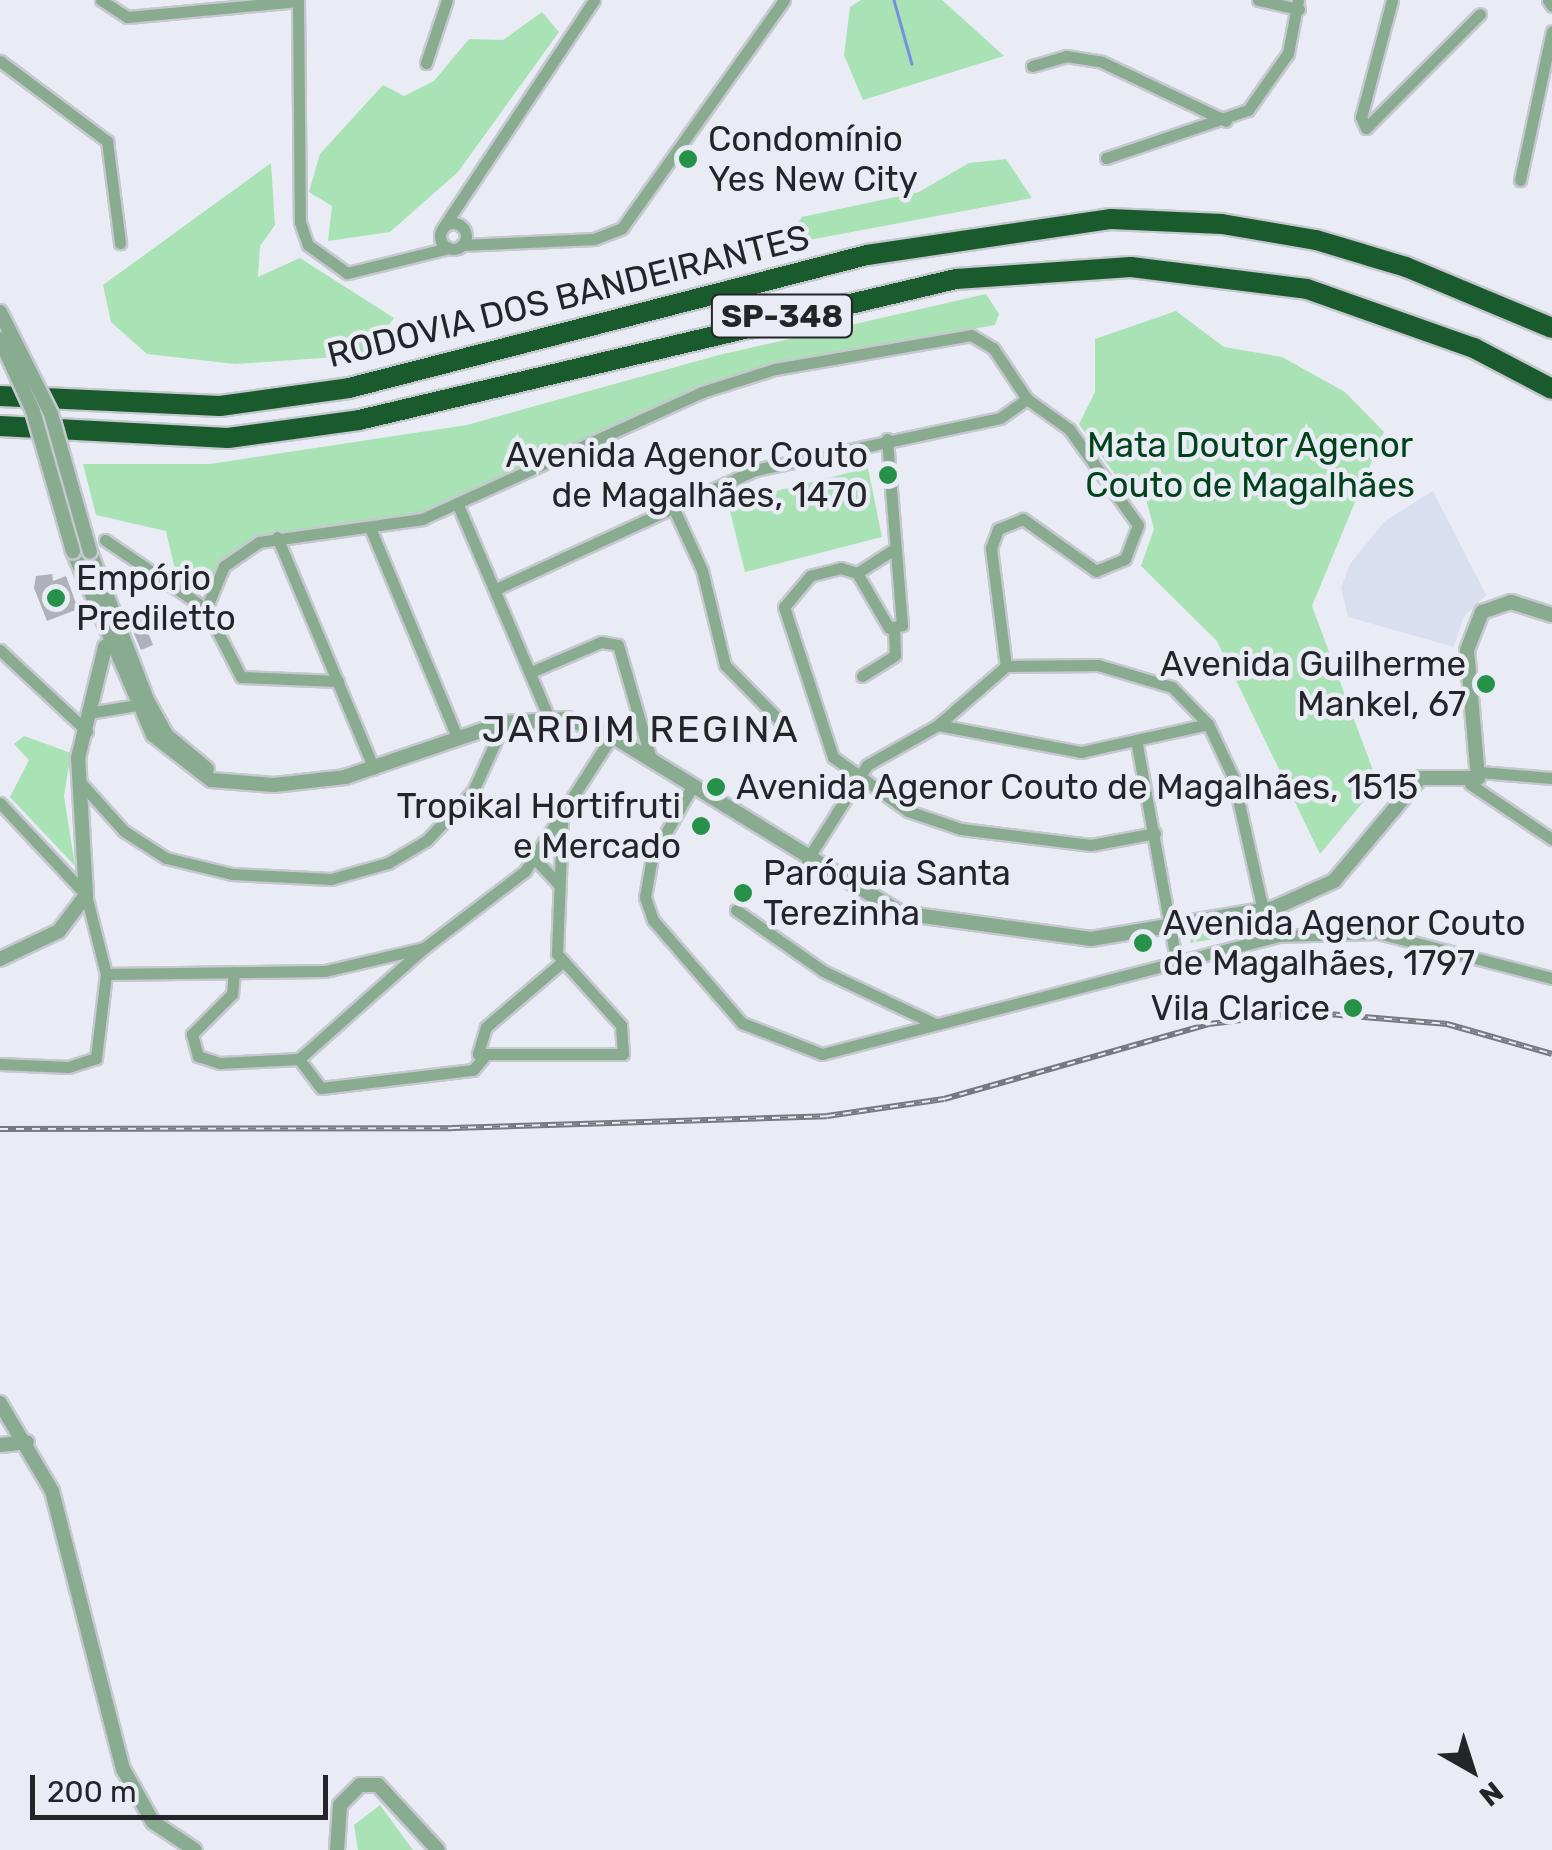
<!DOCTYPE html>
<html>
<head>
<meta charset="utf-8">
<style>
  body { margin:0 }
  #map { position:relative; width:1552px; height:1850px; overflow:hidden; background:#e9ecf5; font-family:Rubik,sans-serif }
  div>[style] { position:absolute }
  [style*='--x'] { left:calc(var(--x)*1px); top:calc(var(--y)*1px); width:calc(var(--w)*1px); rotate:calc(var(--a)*1deg) }
  .built>* { inset:0; background:#dadfef }
  .green>* { inset:0; background:#a9e2b4 }
  .stream>* { height:2.5px; margin:-1.25px; padding:0 1.25px; transform-origin:1.25px; border-radius:1.25px; background:#778fe0 }
  .building>* { inset:0; background:#aeb1ba }
  .roads { filter:drop-shadow(2px 0 #c6c8d0) drop-shadow(-2px 0 #c6c8d0) drop-shadow(0 2px #c6c8d0) drop-shadow(0 -2px #c6c8d0) }
  .minor>* { height:11px; margin:-5.5px; padding:0 5.5px; transform-origin:5.5px; border-radius:5.5px; background:#89ab8f }
  .minor>.ring { margin:-5.5px; padding:0; box-sizing:content-box; background:none; border:11px solid #89ab8f; border-radius:50% }
  .tertiary>* { height:14px; margin:-7px; padding:0 7px; transform-origin:7px; border-radius:7px; background:#89ab8f }
  .motorway>* { height:20px; margin:-10px; padding:0 10px; transform-origin:10px; border-radius:10px; background:#1a5b2e }
  .rail>* { height:6px; margin-top:-3px; transform-origin:0; background:repeating-linear-gradient(90deg,#e9ecf5 0 8px,#77797f 0 16px); box-sizing:border-box; border-block:2px solid #77797f }
  .bridges { filter:drop-shadow(2px 0 #c6c8d0) drop-shadow(-2px 0 #c6c8d0) drop-shadow(0 2px #c6c8d0) drop-shadow(0 -2px #c6c8d0) }
  .tertiary-bridge>* { height:14px; margin:-7px; padding:0 7px; transform-origin:7px; border-radius:7px; background:#89ab8f }
  .dots>* { width:28px; height:28px; translate:-50% -50%; box-sizing:border-box; border:5px solid #e9ecf5; border-radius:50% }
  span { translate:-50% -50%; white-space:nowrap; text-align:center; line-height:1.15; -webkit-text-stroke:9px #e9ecf5; paint-order:stroke }
  .shield-label span { padding:2px 8px; background:#e9ecf5; border:2px solid; border-radius:8px; -webkit-text-stroke-width:0 }
  .shield-label { font-size:32px; color:#242528; font-weight:700 }
  .poi-label { font-size:35px; color:#242528 }
  .left { translate:0 -50%; text-align:left }
  .right { translate:-100% -50%; text-align:right }
  .street-label { font-size:35px; color:#242528 }
  .park-label { font-size:35px; color:#00421a }
  .neighbourhood-label { font-size:38px; color:#242528; letter-spacing:2.5px }
  .north { position:absolute; left:1422px; top:1720px; width:100px; height:100px; -webkit-text-stroke:8px #e9ecf5; paint-order:stroke; rotate:141deg; font-size:28px; font-weight:700; line-height:40px; text-align:center; color:#242528 }
  .north::after { content:''; display:block; margin:auto; width:35px; height:45px; background:#242528; clip-path:polygon(50% 0,100% 100%,50% 72%,0 100%) }
  .scale { position:absolute; left:30px; top:1775px; width:298px; height:45px; box-sizing:border-box; border:5px solid #242528; border-top:0; padding-left:12px; font-size:30px; line-height:35px; white-space:nowrap; color:#242528; -webkit-text-stroke:8px #e9ecf5; paint-order:stroke }
</style>
</head>
<body>
<div id="map">
  <div class="built">
    <i style="clip-path:polygon(1433px 491px,1486px 595px,1463px 618px,1454px 647px,1348px 617px,1341px 588px,1350px 564px,1385px 521px)"></i>
  </div>
  <div class="green">
    <i style="clip-path:polygon(861px 0,942px 0,1004px 56px,863px 100px,844px 55px,850px 7px)"></i>
    <i style="clip-path:polygon(542px 12px,559px 32px,458px 172px,390px 232px,328px 241px,332px 206px,309px 192px,320px 154px,383px 85px,404px 96px,434px 81px,469px 39px,503px 40px)"></i>
    <i style="clip-path:polygon(1006px 159px,1032px 198px,782px 245px,802px 217px,919px 192px,969px 163px)"></i>
    <i style="clip-path:polygon(271px 163px,275px 225px,260px 246px,258px 277px,300px 258px,394px 318px,366px 355px,235px 364px,147px 354px,111px 322px,103px 285px)"></i>
    <i style="clip-path:polygon(986px 294px,999px 314px,995px 325px,774px 365px,420px 515px,258px 537px,197px 588px,177px 578px,166px 531px,96px 515px,83px 464px,210px 464px,467px 425px,719px 355px)"></i>
    <i style="clip-path:polygon(1176px 311px,1224px 347px,1282px 357px,1345px 392px,1384px 432px,1312px 606px,1378px 784px,1320px 854px,1217px 641px,1141px 566px,1154px 529px,1143px 488px,1116px 476px,1079px 424px,1095px 392px,1095px 339px)"></i>
    <i style="clip-path:polygon(868px 468px,882px 537px,745px 572px,728px 503px)"></i>
    <i style="clip-path:polygon(24px 736px,71px 753px,64px 796px,75px 866px,10px 797px,29px 760px,14px 744px)"></i>
    <i style="clip-path:polygon(1263px 921px,1268px 930px,1190px 943px,1192px 934px)"></i>
    <i style="clip-path:polygon(380px 1805px,413px 1850px,358px 1850px,354px 1825px)"></i>
  </div>
  <div class="stream">
    <i style="--x:894;--y:0;--w:66;--a:74.3"></i>
  </div>
  <div class="building">
    <i style="clip-path:polygon(52px 574px,53px 581px,66px 576px,78px 609px,47px 621px,34px 588px,36px 576px)"></i>
    <i style="clip-path:polygon(141px 614px,153px 645px,141px 650px,128px 620px)"></i>
  </div>
  <div class="roads">
    <div class="minor">
      <i style="--x:101;--y:0;--w:31;--a:33"></i>
      <i style="--x:127;--y:17;--w:172;--a:-5.3"></i>
      <i style="--x:298;--y:0;--w:222;--a:89.5"></i>
      <i style="--x:300;--y:222;--w:24;--a:71"></i>
      <i style="--x:308;--y:245;--w:48;--a:35.7"></i>
      <i style="--x:347;--y:273;--w:105;--a:-13.8"></i>
      <i style="--x:1258;--y:0;--w:42;--a:12.4"></i>
      <i style="--x:1392;--y:0;--w:121;--a:104.8"></i>
      <i style="--x:1361;--y:117;--w:12;--a:66"></i>
      <i style="--x:1366;--y:128;--w:161;--a:-45"></i>
      <i style="--x:1548;--y:0;--w:7;--a:56"></i>
      <i style="--x:0;--y:61;--w:134;--a:36.8"></i>
      <i style="--x:107;--y:141;--w:103;--a:82.7"></i>
      <i style="--x:426;--y:63;--w:66;--a:-71.6"></i>
      <i style="--x:1032;--y:66;--w:35;--a:-16"></i>
      <i style="--x:1066;--y:56;--w:36;--a:9"></i>
      <i style="--x:1102;--y:62;--w:137;--a:25.4"></i>
      <i style="--x:1106;--y:158;--w:150;--a:-18.7"></i>
      <i style="--x:1248;--y:110;--w:70;--a:-54.9"></i>
      <i style="--x:1288;--y:53;--w:54;--a:-79.3"></i>
      <i style="--x:1520;--y:180;--w:152;--a:-77.9"></i>
      <i class="ring" style="left:440px;top:223px;width:15px;height:15px"></i>
      <i style="--x:444;--y:226;--w:271;--a:-56.4"></i>
      <i style="--x:462;--y:245;--w:132;--a:-2.6"></i>
      <i style="--x:594;--y:239;--w:30;--a:-21"></i>
      <i style="--x:622;--y:228;--w:280;--a:-54.6"></i>
      <i style="--x:887;--y:439;--w:187;--a:85.4"></i>
      <i style="--x:902;--y:625;--w:13;--a:167"></i>
      <i style="--x:889;--y:628;--w:64;--a:-120.2"></i>
      <i style="--x:857;--y:573;--w:17;--a:-163"></i>
      <i style="--x:841;--y:568;--w:32;--a:166"></i>
      <i style="--x:810;--y:576;--w:40;--a:130"></i>
      <i style="--x:784;--y:607;--w:158;--a:71.9"></i>
      <i style="--x:833;--y:757;--w:92;--a:35.8"></i>
      <i style="--x:908;--y:811;--w:56;--a:18.8"></i>
      <i style="--x:961;--y:829;--w:131;--a:7"></i>
      <i style="--x:1091;--y:845;--w:65;--a:-10.6"></i>
      <i style="--x:458;--y:505;--w:229;--a:66.9"></i>
      <i style="--x:673;--y:507;--w:69;--a:65.3"></i>
      <i style="--x:702;--y:570;--w:98;--a:76.4"></i>
      <i style="--x:725;--y:665;--w:80;--a:45.5"></i>
      <i style="--x:371;--y:530;--w:224;--a:67.4"></i>
      <i style="--x:277;--y:537;--w:251;--a:67.3"></i>
      <i style="--x:105;--y:540;--w:122;--a:34.3"></i>
      <i style="--x:857;--y:573;--w:40;--a:-32.9"></i>
      <i style="--x:496;--y:589;--w:285;--a:-24.7"></i>
      <i style="--x:755;--y:470;--w:250;--a:-12"></i>
      <i style="--x:1000;--y:418;--w:33;--a:-35"></i>
      <i style="--x:206;--y:609;--w:47;--a:-67.3"></i>
      <i style="--x:224;--y:566;--w:42;--a:-34.4"></i>
      <i style="--x:259;--y:542;--w:165;--a:-8"></i>
      <i style="--x:422;--y:519;--w:307;--a:-24.4"></i>
      <i style="--x:702;--y:392;--w:77;--a:-17.5"></i>
      <i style="--x:775;--y:369;--w:199;--a:-9.8"></i>
      <i style="--x:971;--y:335;--w:26;--a:31"></i>
      <i style="--x:993;--y:348;--w:61;--a:56.3"></i>
      <i style="--x:1027;--y:399;--w:52;--a:35.5"></i>
      <i style="--x:1069;--y:429;--w:118;--a:54.3"></i>
      <i style="--x:1138;--y:525;--w:36;--a:111"></i>
      <i style="--x:1125;--y:559;--w:31;--a:158"></i>
      <i style="--x:1096;--y:571;--w:90;--a:-144.5"></i>
      <i style="--x:1023;--y:519;--w:27;--a:158"></i>
      <i style="--x:998;--y:529;--w:20;--a:110"></i>
      <i style="--x:991;--y:548;--w:119;--a:82.8"></i>
      <i style="--x:206;--y:609;--w:76;--a:62.8"></i>
      <i style="--x:241;--y:677;--w:97;--a:2.4"></i>
      <i style="--x:0;--y:650;--w:119;--a:43"></i>
      <i style="--x:531;--y:672;--w:76;--a:-23.2"></i>
      <i style="--x:601;--y:642;--w:17;--a:10"></i>
      <i style="--x:618;--y:645;--w:119;--a:73.9"></i>
      <i style="--x:862;--y:676;--w:39;--a:-32"></i>
      <i style="--x:895;--y:655;--w:25;--a:-92"></i>
      <i style="--x:94;--y:712;--w:51;--a:-9.1"></i>
      <i style="--x:938;--y:725;--w:146;--a:10.7"></i>
      <i style="--x:1081;--y:752;--w:130;--a:-12.4"></i>
      <i style="--x:1137;--y:745;--w:219;--a:79.7"></i>
      <i style="--x:1480;--y:772;--w:72;--a:4.8"></i>
      <i style="--x:80;--y:782;--w:66;--a:48.1"></i>
      <i style="--x:124;--y:831;--w:50;--a:32.7"></i>
      <i style="--x:166;--y:858;--w:68;--a:13.6"></i>
      <i style="--x:232;--y:874;--w:99;--a:2.9"></i>
      <i style="--x:331;--y:879;--w:59;--a:-15.7"></i>
      <i style="--x:388;--y:863;--w:45;--a:-30.5"></i>
      <i style="--x:427;--y:840;--w:67;--a:-46.8"></i>
      <i style="--x:473;--y:791;--w:75;--a:-65.5"></i>
      <i style="--x:1470;--y:784;--w:99;--a:33.9"></i>
      <i style="--x:692;--y:787;--w:81;--a:119.7"></i>
      <i style="--x:652;--y:857;--w:41;--a:99.9"></i>
      <i style="--x:645;--y:897;--w:24;--a:71"></i>
      <i style="--x:653;--y:920;--w:136;--a:49.2"></i>
      <i style="--x:742;--y:1023;--w:86;--a:21.2"></i>
      <i style="--x:822;--y:1054;--w:472;--a:-14.5"></i>
      <i style="--x:1279;--y:936;--w:99;--a:-1.7"></i>
      <i style="--x:1378;--y:933;--w:180;--a:14.5"></i>
      <i style="--x:0;--y:803;--w:126;--a:46.9"></i>
      <i style="--x:86;--y:895;--w:81;--a:75.8"></i>
      <i style="--x:106;--y:974;--w:85;--a:96.8"></i>
      <i style="--x:96;--y:1058;--w:29;--a:162"></i>
      <i style="--x:68;--y:1067;--w:68;--a:-177.5"></i>
      <i style="--x:535;--y:859;--w:34;--a:47"></i>
      <i style="--x:807;--y:860;--w:112;--a:-57.7"></i>
      <i style="--x:867;--y:765;--w:81;--a:-29.4"></i>
      <i style="--x:938;--y:725;--w:90;--a:-40.9"></i>
      <i style="--x:1006;--y:666;--w:92;--a:-0.6"></i>
      <i style="--x:1098;--y:665;--w:77;--a:16.6"></i>
      <i style="--x:1172;--y:687;--w:52;--a:45.8"></i>
      <i style="--x:1208;--y:724;--w:59;--a:64.7"></i>
      <i style="--x:1233;--y:777;--w:136;--a:77.3"></i>
      <i style="--x:1274;--y:908;--w:28;--a:80"></i>
      <i style="--x:736;--y:910;--w:106;--a:35"></i>
      <i style="--x:823;--y:971;--w:124;--a:25.3"></i>
      <i style="--x:561;--y:963;--w:99;--a:139.5"></i>
      <i style="--x:486;--y:1027;--w:28;--a:107"></i>
      <i style="--x:478;--y:1054;--w:145;--a:0"></i>
      <i style="--x:623;--y:1054;--w:29;--a:-94"></i>
      <i style="--x:621;--y:1025;--w:96;--a:-132"></i>
      <i style="--x:557;--y:954;--w:131;--a:-87.8"></i>
      <i style="--x:234;--y:972;--w:22;--a:95"></i>
      <i style="--x:232;--y:994;--w:57;--a:135"></i>
      <i style="--x:192;--y:1034;--w:23;--a:75"></i>
      <i style="--x:198;--y:1056;--w:23;--a:18"></i>
      <i style="--x:220;--y:1063;--w:79;--a:-2.9"></i>
      <i style="--x:299;--y:1059;--w:167;--a:-41.6"></i>
      <i style="--x:106;--y:974;--w:219;--a:-0.8"></i>
      <i style="--x:325;--y:971;--w:102;--a:-13.1"></i>
      <i style="--x:424;--y:948;--w:127;--a:-37.3"></i>
      <i style="--x:525;--y:871;--w:161;--a:-57.2"></i>
      <i style="--x:299;--y:1059;--w:36;--a:53"></i>
      <i style="--x:321;--y:1088;--w:153;--a:-6.8"></i>
      <i style="--x:473;--y:1070;--w:17;--a:-50"></i>
    </div>
    <div class="tertiary">
      <i style="--x:73;--y:551;--w:201;--a:66.5"></i>
      <i style="--x:153;--y:735;--w:73;--a:37.8"></i>
      <i style="--x:211;--y:780;--w:63;--a:4.5"></i>
      <i style="--x:274;--y:785;--w:71;--a:-6.4"></i>
      <i style="--x:345;--y:777;--w:168;--a:-18.8"></i>
      <i style="--x:504;--y:723;--w:64;--a:-3.6"></i>
      <i style="--x:568;--y:719;--w:47;--a:21.1"></i>
      <i style="--x:612;--y:736;--w:339;--a:31.5"></i>
      <i style="--x:901;--y:913;--w:192;--a:7.8"></i>
      <i style="--x:1091;--y:939;--w:186;--a:-9.6"></i>
      <i style="--x:1274;--y:908;--w:66;--a:-24.2"></i>
      <i style="--x:1334;--y:881;--w:134;--a:-50.1"></i>
      <i style="--x:1420;--y:778;--w:58;--a:0"></i>
      <i style="--x:1478;--y:778;--w:128;--a:-94.9"></i>
      <i style="--x:1467;--y:650;--w:41;--a:-68.5"></i>
      <i style="--x:1482;--y:612;--w:31;--a:-19"></i>
      <i style="--x:1511;--y:602;--w:43;--a:17.6"></i>
      <i style="--x:90;--y:552;--w:161;--a:68.9"></i>
      <i style="--x:148;--y:702;--w:38;--a:61"></i>
      <i style="--x:166;--y:735;--w:53;--a:39.7"></i>
      <i style="--x:0;--y:959;--w:65;--a:-25.4"></i>
      <i style="--x:59;--y:931;--w:45;--a:-53.1"></i>
      <i style="--x:86;--y:895;--w:137;--a:-93.3"></i>
      <i style="--x:78;--y:758;--w:114;--a:-76.3"></i>
      <i style="--x:105;--y:647;--w:17;--a:-36"></i>
      <i style="--x:0;--y:1403;--w:102;--a:59.4"></i>
      <i style="--x:52;--y:1491;--w:287;--a:75.7"></i>
      <i style="--x:123;--y:1769;--w:61;--a:60.5"></i>
      <i style="--x:153;--y:1822;--w:50;--a:33.7"></i>
      <i style="--x:0;--y:1445;--w:27;--a:-6"></i>
      <i style="--x:337;--y:1850;--w:45;--a:-86.2"></i>
      <i style="--x:340;--y:1805;--w:28;--a:-45"></i>
      <i style="--x:360;--y:1785;--w:18;--a:0"></i>
      <i style="--x:378;--y:1785;--w:88;--a:47.3"></i>
    </div>
    <div class="motorway">
      <i style="--x:0;--y:396;--w:220;--a:2.6"></i>
      <i style="--x:220;--y:406;--w:130;--a:-7.9"></i>
      <i style="--x:349;--y:388;--w:535;--a:-14.4"></i>
      <i style="--x:867;--y:255;--w:247;--a:-8.4"></i>
      <i style="--x:1111;--y:219;--w:111;--a:2.6"></i>
      <i style="--x:1222;--y:224;--w:95;--a:9.7"></i>
      <i style="--x:1316;--y:240;--w:94;--a:16.7"></i>
      <i style="--x:1406;--y:267;--w:158;--a:22.7"></i>
      <i style="--x:0;--y:426;--w:228;--a:3"></i>
      <i style="--x:228;--y:438;--w:132;--a:-7.8"></i>
      <i style="--x:359;--y:420;--w:613;--a:-13.29"></i>
      <i style="--x:956;--y:279;--w:175;--a:-3.9"></i>
      <i style="--x:1131;--y:267;--w:177;--a:7.1"></i>
      <i style="--x:1307;--y:289;--w:177;--a:19.5"></i>
      <i style="--x:1474;--y:348;--w:88;--a:27.7"></i>
    </div>
  </div>
  <div class="rail">
    <i style="--x:0;--y:1129;--w:452;--a:-0.1"></i>
    <i style="--x:452;--y:1128;--w:375;--a:-1.8"></i>
    <i style="--x:827;--y:1116;--w:118;--a:-8.3"></i>
    <i style="--x:944;--y:1099;--w:275;--a:-15.8"></i>
    <i style="--x:1209;--y:1024;--w:96;--a:-7.2"></i>
    <i style="--x:1304;--y:1012;--w:144;--a:4.8"></i>
    <i style="--x:1447;--y:1024;--w:109;--a:15.9"></i>
  </div>
  <div class="bridges">
    <div class="tertiary-bridge">
      <i style="--x:0;--y:312;--w:114;--a:63.4"></i>
      <i style="--x:51;--y:414;--w:143;--a:74.2"></i>
      <i style="--x:0;--y:339;--w:79;--a:65.4"></i>
      <i style="--x:33;--y:411;--w:146;--a:74.1"></i>
    </div>
  </div>
  <div class="dots">
    <i style="left:688px;top:159px;background:#269149"></i>
    <i style="left:888px;top:475px;background:#269149"></i>
    <i style="left:56px;top:598px;background:#269149"></i>
    <i style="left:1486px;top:684px;background:#269149"></i>
    <i style="left:716px;top:787px;background:#269149"></i>
    <i style="left:701px;top:826px;background:#269149"></i>
    <i style="left:743px;top:893px;background:#269149"></i>
    <i style="left:1143px;top:943px;background:#269149"></i>
    <i style="left:1353px;top:1008px;background:#269149"></i>
  </div>
  <div class="shield-label">
    <span style="left:782px;top:316px">SP-348</span>
  </div>
  <div class="poi-label">
    <span class="left" style="left:708px;top:159px">Condomínio<br>Yes New City</span>
    <span class="right" style="left:868px;top:475px">Avenida Agenor Couto<br>de Magalhães, 1470</span>
    <span class="left" style="left:76px;top:598px">Empório<br>Prediletto</span>
    <span class="right" style="left:1466px;top:684px">Avenida Guilherme<br>Mankel, 67</span>
    <span class="left" style="left:736px;top:787px">Avenida Agenor Couto de Magalhães, 1515</span>
    <span class="right" style="left:681px;top:826px">Tropikal Hortifruti<br>e Mercado</span>
    <span class="left" style="left:763px;top:893px">Paróquia Santa<br>Terezinha</span>
    <span class="left" style="left:1163px;top:943px">Avenida Agenor Couto<br>de Magalhães, 1797</span>
    <span class="right" style="left:1330px;top:1008px">Vila Clarice</span>
  </div>
  <div class="street-label">
    <span style="left:568px;top:296px;rotate:-14deg">RODOVIA DOS BANDEIRANTES</span>
  </div>
  <div class="park-label">
    <span style="left:1250px;top:465px">Mata Doutor Agenor<br>Couto de Magalhães</span>
  </div>
  <div class="neighbourhood-label">
    <span style="left:641px;top:730px">JARDIM REGINA</span>
  </div>
  <div class="north">N</div>
  <div class="scale">200 m</div>
</div>
</body>
</html>
